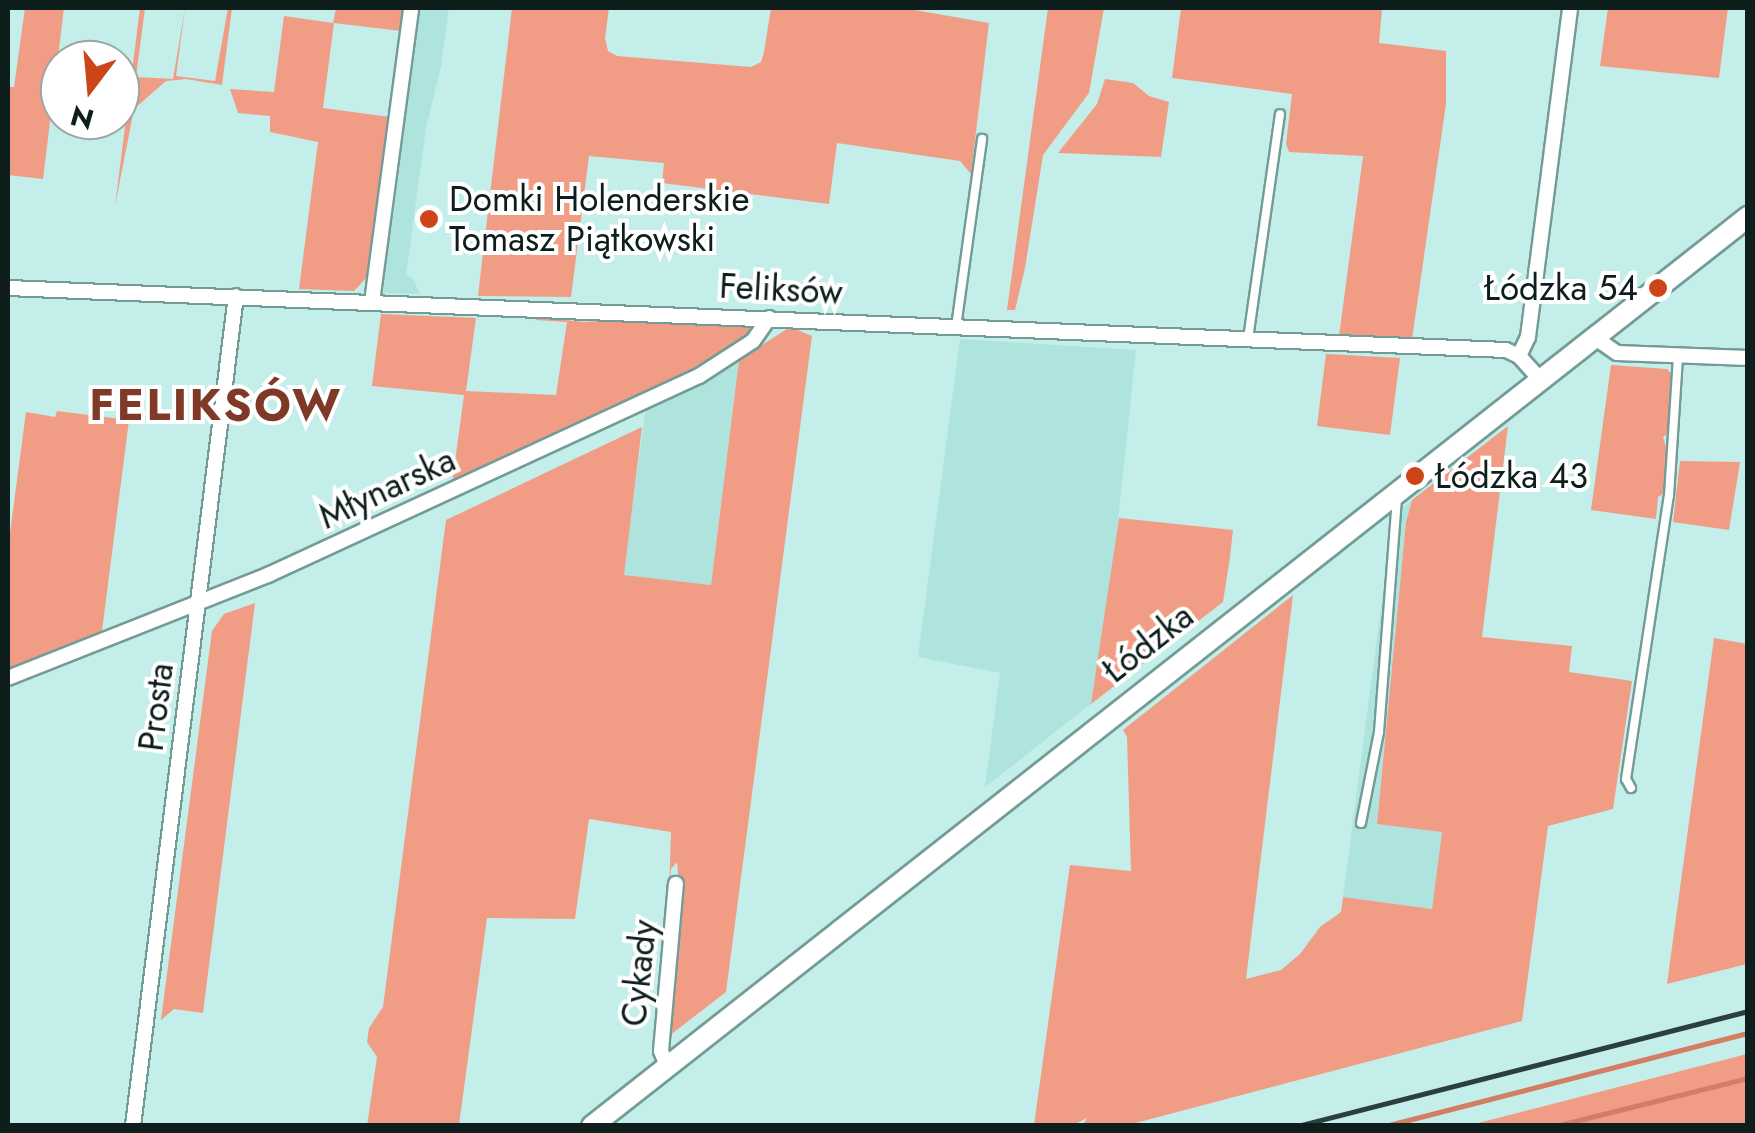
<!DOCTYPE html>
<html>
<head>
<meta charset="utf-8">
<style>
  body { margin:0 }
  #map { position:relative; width:1755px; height:1133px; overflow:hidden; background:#c3eee9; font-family:Jost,sans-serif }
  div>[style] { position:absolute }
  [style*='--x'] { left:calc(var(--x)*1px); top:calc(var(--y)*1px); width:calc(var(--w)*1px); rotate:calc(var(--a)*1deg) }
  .built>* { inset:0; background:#afe4de }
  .green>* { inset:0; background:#f19d85 }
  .stream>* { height:5px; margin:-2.5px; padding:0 2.5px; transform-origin:2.5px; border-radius:2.5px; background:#d47d64 }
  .roads { filter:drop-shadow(2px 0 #739c97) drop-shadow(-2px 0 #739c97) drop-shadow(0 2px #739c97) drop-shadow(0 -2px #739c97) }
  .service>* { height:8px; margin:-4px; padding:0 4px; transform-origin:4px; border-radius:4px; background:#fff }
  .minor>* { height:14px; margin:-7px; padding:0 7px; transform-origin:7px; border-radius:7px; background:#fff }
  .secondary>* { height:20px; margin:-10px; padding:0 10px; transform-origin:10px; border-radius:10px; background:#fff }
  .rail>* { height:5px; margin:-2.5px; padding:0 2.5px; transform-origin:2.5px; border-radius:2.5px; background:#2b403e }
  .dots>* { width:28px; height:28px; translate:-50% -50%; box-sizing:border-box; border:5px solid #fff; border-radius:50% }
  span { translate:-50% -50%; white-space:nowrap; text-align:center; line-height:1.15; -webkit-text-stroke:8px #fff; paint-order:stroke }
  .poi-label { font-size:35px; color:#0d1e1c }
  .left { translate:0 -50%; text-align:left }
  .right { translate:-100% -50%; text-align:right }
  .street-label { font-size:35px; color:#0d1e1c }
  .district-label { font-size:45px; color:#7e3a26; font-weight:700; letter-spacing:2.5px }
  .frame { position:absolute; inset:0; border:10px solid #0d1e1c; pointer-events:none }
  .north { position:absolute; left:40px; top:40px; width:100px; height:100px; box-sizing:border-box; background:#fff; border:2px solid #9ea5a4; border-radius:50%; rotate:196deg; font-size:28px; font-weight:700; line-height:40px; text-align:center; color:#0d1e1c }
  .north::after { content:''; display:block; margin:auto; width:35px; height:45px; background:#cc4418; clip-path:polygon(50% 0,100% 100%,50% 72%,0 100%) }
</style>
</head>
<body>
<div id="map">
  <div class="built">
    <i style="clip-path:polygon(420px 8px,449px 8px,441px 67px,426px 128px,406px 276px,412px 277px,420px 294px,383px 293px)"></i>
    <i style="clip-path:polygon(960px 339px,1136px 350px,1111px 587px,1091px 704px,985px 787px,1000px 673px,918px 657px)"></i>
    <i style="clip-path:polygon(739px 360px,711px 585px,623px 575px,646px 407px)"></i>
    <i style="clip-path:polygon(1412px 500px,1406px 522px,1377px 823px,1442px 832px,1432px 909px,1343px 897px,1393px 516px)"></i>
  </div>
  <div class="green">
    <i style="clip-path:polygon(25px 8px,64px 8px,43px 179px,8px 175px,8px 87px,14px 87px)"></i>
    <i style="clip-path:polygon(140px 8px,145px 8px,136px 77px,173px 79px,185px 8px,176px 76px,215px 81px,228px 8px,232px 8px,222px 85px,186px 79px,166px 81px,134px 109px,115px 206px)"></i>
    <i style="clip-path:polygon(336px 8px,404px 8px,401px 31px,334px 23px,323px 108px,390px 117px,369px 275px,354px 291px,299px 289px,318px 142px,270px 132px,270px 116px,238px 113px,230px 89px,274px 92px,284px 16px,333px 23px)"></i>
    <i style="clip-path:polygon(512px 8px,609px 8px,605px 38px,608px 51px,617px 56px,751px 67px,761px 62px,764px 52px,771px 8px,903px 8px,989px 23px,971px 174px,960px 161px,837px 143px,829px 204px,662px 183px,664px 163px,589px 156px,571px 297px,478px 296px)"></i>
    <i style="clip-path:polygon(1048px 8px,1104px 8px,1089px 93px,1043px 155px,1025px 268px,1015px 310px,1007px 310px)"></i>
    <i style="clip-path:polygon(1181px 8px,1382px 8px,1379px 43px,1446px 51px,1446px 104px,1412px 339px,1339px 336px,1363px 156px,1289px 152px,1286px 144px,1292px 94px,1172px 78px)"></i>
    <i style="clip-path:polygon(1608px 8px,1728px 8px,1719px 78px,1600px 66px)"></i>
    <i style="clip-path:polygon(1105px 79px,1133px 83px,1149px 96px,1169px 102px,1161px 157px,1058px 153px,1097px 104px)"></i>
    <i style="clip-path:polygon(381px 314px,476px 318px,466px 391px,556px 395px,567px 322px,535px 320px,538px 317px,584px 322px,631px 319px,639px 323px,775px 325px,712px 362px,452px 484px,464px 395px,372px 386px)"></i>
    <i style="clip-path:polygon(790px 327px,812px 336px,726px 992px,669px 1036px,681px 907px,677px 862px,671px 869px,669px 893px,671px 832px,589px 819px,575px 919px,487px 918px,459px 1125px,367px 1126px,377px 1057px,367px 1042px,369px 1028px,383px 1007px,446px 520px,642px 427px,624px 575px,711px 585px,739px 360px)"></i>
    <i style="clip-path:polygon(1326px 354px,1400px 358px,1390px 435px,1317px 426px)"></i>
    <i style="clip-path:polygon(1611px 365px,1667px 369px,1671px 373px,1668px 434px,1663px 437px,1667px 450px,1663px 494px,1658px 497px,1656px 519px,1591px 510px)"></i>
    <i style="clip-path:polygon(57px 411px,129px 420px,102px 631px,8px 670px,8px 548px,26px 412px,55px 417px)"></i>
    <i style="clip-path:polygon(1508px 426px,1482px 637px,1572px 646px,1569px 672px,1632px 681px,1613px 809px,1548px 826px,1522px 1021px,1128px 1125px,1083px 1125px,1087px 1118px,1073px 1125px,1034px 1125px,1070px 865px,1131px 871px,1127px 737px,1123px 730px,1293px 595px,1246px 979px,1281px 970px,1300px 954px,1320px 927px,1341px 912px,1343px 897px,1432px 909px,1442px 832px,1377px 824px,1406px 522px,1412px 500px)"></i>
    <i style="clip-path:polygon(1680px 461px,1740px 462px,1729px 530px,1673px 522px)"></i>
    <i style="clip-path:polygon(1119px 518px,1233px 530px,1230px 557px,1223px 602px,1091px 704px)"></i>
    <i style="clip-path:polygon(255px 603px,203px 1013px,174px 1009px,161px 1020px,212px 631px,224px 614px)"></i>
    <i style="clip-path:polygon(1714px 638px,1747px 644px,1747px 964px,1667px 984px)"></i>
    <i style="clip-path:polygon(1747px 1054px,1747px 1125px,1470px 1125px)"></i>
  </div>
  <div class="stream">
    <i style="--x:1385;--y:1126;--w:375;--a:-14.4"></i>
    <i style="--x:1555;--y:1126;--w:199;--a:-14"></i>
  </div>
  <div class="roads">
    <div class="service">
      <i style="--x:956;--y:327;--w:190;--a:-82.1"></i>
      <i style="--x:1248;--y:339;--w:227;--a:-81.9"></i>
      <i style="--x:1631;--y:788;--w:10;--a:-119"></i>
      <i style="--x:1626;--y:779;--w:286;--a:-81.4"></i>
      <i style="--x:1669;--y:496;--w:141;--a:-86.3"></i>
      <i style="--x:1361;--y:823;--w:93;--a:-78.8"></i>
      <i style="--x:1379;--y:732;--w:233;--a:-85.6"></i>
    </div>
    <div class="minor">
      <i style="--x:8;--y:288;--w:1499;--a:2.37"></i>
      <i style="--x:1506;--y:350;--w:14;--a:25"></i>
      <i style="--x:1519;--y:356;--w:31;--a:48"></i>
      <i style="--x:372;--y:302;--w:297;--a:-82.4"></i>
      <i style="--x:1594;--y:337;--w:28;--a:35"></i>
      <i style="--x:1617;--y:353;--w:131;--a:2.2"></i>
      <i style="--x:1519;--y:356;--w:21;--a:-65"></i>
      <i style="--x:1528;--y:337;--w:332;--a:-82.7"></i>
      <i style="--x:8;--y:678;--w:280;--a:-21.6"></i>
      <i style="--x:268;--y:575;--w:475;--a:-24.8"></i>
      <i style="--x:699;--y:376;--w:64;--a:-32.9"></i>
      <i style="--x:753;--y:341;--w:28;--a:-55"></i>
      <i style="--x:667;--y:1066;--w:16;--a:-112"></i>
      <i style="--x:661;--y:1051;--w:168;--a:-84.9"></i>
      <i style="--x:133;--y:1126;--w:836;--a:-82.93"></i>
    </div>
    <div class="secondary">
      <i style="--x:592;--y:1126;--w:1471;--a:-38.18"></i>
    </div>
  </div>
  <div class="rail">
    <i style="--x:1297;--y:1126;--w:465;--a:-14.3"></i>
  </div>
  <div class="dots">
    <i style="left:429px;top:219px;background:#cc4418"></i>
    <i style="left:1658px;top:288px;background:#cc4418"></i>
    <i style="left:1415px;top:476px;background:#cc4418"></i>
  </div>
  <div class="poi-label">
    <span class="left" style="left:449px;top:219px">Domki Holenderskie<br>Tomasz Piątkowski</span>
    <span class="right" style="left:1638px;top:288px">Łódzka 54</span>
    <span class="left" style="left:1435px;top:476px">Łódzka 43</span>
  </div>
  <div class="street-label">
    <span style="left:781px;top:289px;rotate:3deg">Feliksów</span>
    <span style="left:387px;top:488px;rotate:-25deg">Młynarska</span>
    <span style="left:1148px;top:643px;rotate:-38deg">Łódzka</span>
    <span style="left:156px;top:707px;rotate:-83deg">Prosta</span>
    <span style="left:639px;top:973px;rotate:-84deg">Cykady</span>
  </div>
  <div class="district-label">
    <span style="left:216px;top:405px">FELIKSÓW</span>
  </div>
  <div class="frame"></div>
  <div class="north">N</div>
</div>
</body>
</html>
